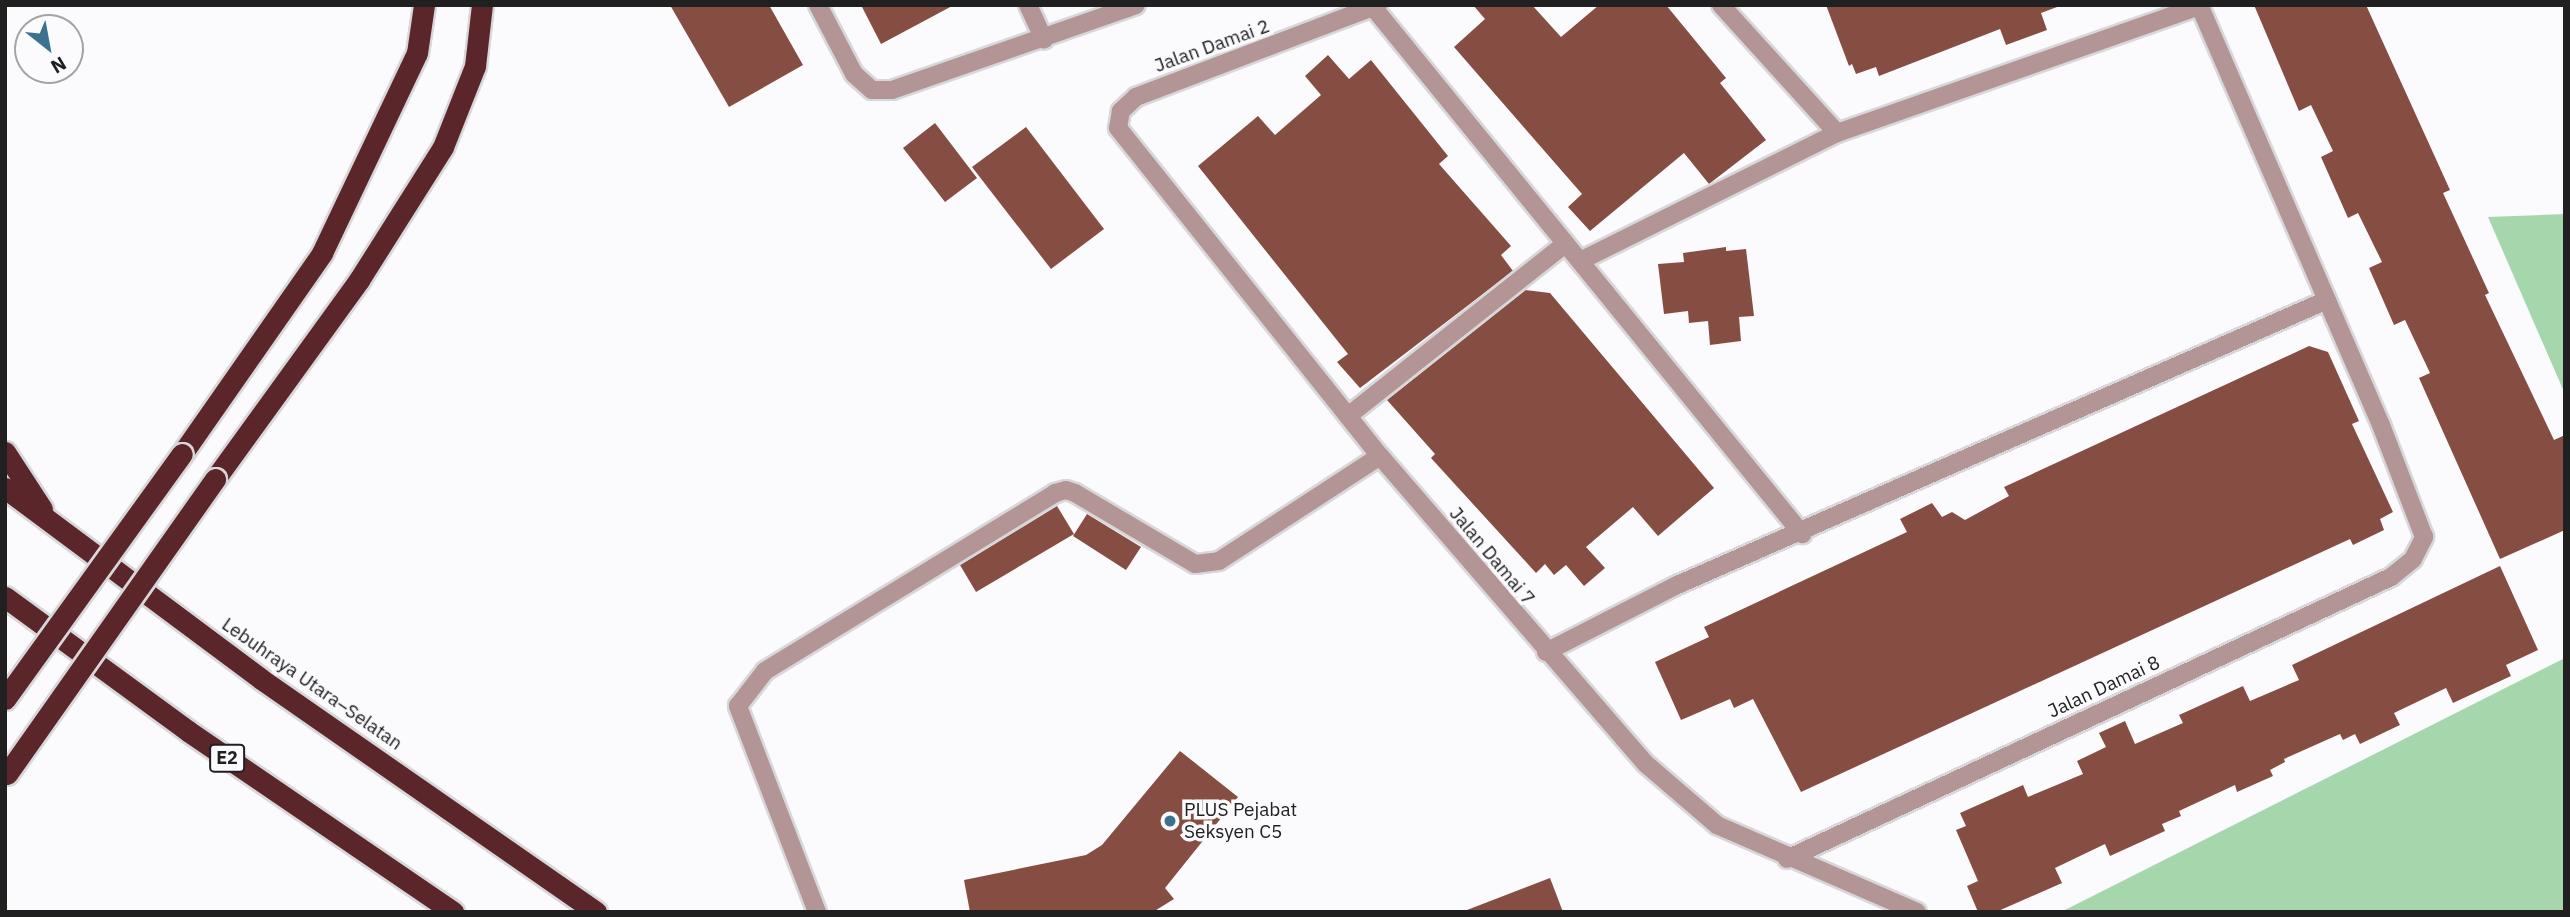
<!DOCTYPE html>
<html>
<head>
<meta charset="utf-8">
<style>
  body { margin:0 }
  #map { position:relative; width:2570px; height:917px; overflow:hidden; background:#fbfafd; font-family:"IBM Plex Sans",sans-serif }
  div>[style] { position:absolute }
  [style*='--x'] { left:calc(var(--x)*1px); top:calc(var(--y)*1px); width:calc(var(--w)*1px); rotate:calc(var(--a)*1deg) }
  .forest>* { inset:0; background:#a6d7ac }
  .building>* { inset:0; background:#864e43 }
  .roads { filter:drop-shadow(2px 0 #d8d7da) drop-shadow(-2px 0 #d8d7da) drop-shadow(0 2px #d8d7da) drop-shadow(0 -2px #d8d7da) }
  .minor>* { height:18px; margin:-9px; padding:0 9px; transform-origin:9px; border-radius:9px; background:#b39595 }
  .highway>* { height:21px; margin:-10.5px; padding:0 10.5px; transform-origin:10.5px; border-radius:10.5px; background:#5b2629 }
  .bridges { filter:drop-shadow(2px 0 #d8d7da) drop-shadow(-2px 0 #d8d7da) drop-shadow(0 2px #d8d7da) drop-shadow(0 -2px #d8d7da) }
  .highway-bridge>* { height:21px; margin:-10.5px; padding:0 10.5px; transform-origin:10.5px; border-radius:10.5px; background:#5b2629 }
  .dots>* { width:19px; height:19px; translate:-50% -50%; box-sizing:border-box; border:4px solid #fbfafd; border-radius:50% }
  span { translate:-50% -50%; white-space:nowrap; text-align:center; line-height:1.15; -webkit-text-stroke:7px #fbfafd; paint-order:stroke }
  .shield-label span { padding:2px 5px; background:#fbfafd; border:2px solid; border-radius:5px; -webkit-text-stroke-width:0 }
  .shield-label { font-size:18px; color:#212021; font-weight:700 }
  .street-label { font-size:19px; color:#212021 }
  .poi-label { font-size:19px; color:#212021 }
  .left { translate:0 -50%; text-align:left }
  .frame { position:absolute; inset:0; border:7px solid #212021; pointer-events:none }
  .north { position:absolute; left:14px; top:14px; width:70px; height:70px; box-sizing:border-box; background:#fbfafd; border:2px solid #a4a3a5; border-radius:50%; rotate:149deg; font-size:19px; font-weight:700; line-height:28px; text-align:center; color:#212021 }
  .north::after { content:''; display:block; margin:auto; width:24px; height:32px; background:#3b728d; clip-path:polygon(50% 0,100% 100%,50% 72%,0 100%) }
</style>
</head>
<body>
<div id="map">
  <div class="forest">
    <i style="clip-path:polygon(2565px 214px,2565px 394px,2488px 217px)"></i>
    <i style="clip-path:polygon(2565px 658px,2565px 912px,2061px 912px)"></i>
  </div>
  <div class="building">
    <i style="clip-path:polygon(670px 5px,769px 5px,803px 65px,729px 107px)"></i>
    <i style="clip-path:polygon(861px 5px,954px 5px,881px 44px)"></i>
    <i style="clip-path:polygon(1473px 5px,1532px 5px,1561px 37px,1599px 5px,1666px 5px,1726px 78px,1720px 83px,1766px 140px,1709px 184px,1684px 153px,1590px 231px,1568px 207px,1582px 194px,1454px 47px,1485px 19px)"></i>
    <i style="clip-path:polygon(1826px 5px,2056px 5px,2057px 7px,2041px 13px,2047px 30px,2006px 45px,2000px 29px,1879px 76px,1876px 67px,1856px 74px,1852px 64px,1849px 66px)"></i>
    <i style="clip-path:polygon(2254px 5px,2366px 5px,2450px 190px,2443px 193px,2489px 293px,2485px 295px,2554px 440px,2565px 435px,2565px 530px,2500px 559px,2419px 378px,2430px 373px,2405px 320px,2394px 325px,2369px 268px,2382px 262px,2358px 213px,2348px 218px,2321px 157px,2333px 151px,2311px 105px,2299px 111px)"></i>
    <i style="clip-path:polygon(1328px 55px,1349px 79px,1371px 60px,1448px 156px,1439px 164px,1511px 246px,1501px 255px,1513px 271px,1360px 388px,1337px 362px,1348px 354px,1198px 166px,1258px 116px,1275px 135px,1321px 95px,1305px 76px)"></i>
    <i style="clip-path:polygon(935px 123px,977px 178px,945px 202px,903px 148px)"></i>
    <i style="clip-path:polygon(1026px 127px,1104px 229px,1051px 269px,972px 167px)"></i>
    <i style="clip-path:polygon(1726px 247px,1726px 251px,1746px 249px,1754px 316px,1739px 317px,1741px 341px,1710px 345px,1708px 321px,1689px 323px,1688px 311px,1664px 314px,1658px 264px,1684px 262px,1683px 253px)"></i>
    <i style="clip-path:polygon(1525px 290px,1550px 293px,1714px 488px,1658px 536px,1633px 507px,1586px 547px,1605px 568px,1584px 586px,1566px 565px,1554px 575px,1545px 564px,1536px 573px,1431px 458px,1435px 454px,1387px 400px)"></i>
    <i style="clip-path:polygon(2309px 346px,2328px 352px,2359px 421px,2352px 424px,2393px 512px,2380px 519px,2384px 530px,2353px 545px,2350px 539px,1801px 792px,1753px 699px,1734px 708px,1730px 699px,1681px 720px,1655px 662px,1709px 637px,1704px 627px,1907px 532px,1900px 519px,1932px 503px,1942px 517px,1952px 512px,1965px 520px,2009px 496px,2004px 487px)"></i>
    <i style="clip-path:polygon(1057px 506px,1074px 534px,976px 592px,960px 565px)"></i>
    <i style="clip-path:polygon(1087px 514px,1141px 547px,1126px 570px,1073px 536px)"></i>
    <i style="clip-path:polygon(2500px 566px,2538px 650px,2506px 665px,2511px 676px,2453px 703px,2446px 688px,2394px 713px,2400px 725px,2360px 744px,2355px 734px,2343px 740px,2340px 734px,2284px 759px,2285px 762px,2270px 770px,2273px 776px,2237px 792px,2235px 785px,2179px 811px,2181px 816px,2162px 824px,2165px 831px,2110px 856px,2105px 844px,2055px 868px,2062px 883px,1996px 912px,1978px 912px,1967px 886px,1978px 881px,1956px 830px,1966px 826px,1960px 813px,2023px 785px,2028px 797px,2083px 774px,2077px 761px,2106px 747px,2099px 733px,2125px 721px,2135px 744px,2183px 723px,2179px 715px,2243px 686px,2250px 701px,2299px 680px,2292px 665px)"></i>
    <i style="clip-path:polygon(1180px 751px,1238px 797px,1165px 888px,1174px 899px,1153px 912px,970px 912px,964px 880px,1086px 855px,1102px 845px)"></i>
    <i style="clip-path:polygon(1550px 878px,1563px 912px,1467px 912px,1467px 910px)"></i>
  </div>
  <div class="roads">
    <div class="minor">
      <i style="--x:818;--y:5;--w:78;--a:62.4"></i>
      <i style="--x:854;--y:74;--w:24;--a:42"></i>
      <i style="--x:872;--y:90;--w:20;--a:0"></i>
      <i style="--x:892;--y:90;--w:258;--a:-19.2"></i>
      <i style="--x:1028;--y:5;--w:38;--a:65"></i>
      <i style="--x:1378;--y:5;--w:259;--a:159.2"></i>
      <i style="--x:1136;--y:97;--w:21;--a:137"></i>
      <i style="--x:1121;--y:111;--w:17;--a:100"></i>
      <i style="--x:1118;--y:128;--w:420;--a:51.4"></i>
      <i style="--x:1380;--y:456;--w:407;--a:49.2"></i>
      <i style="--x:1646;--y:764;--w:94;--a:40.7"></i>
      <i style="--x:1717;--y:825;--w:218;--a:23.5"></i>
      <i style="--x:1721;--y:5;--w:173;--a:47.8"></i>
      <i style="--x:1373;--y:7;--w:680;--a:50.85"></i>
      <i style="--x:1580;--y:261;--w:287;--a:-26.5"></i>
      <i style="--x:1837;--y:133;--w:385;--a:-19.3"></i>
      <i style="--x:1348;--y:416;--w:277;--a:-38.4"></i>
      <i style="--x:1546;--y:652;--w:145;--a:-27.1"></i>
      <i style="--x:1675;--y:586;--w:712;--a:-23.68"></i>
      <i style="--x:1787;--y:859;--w:667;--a:-25.03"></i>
      <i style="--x:2391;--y:577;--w:28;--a:-39"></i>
      <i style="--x:2413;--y:559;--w:25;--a:-63"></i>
      <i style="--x:2424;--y:537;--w:120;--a:-111"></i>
      <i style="--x:2381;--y:425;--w:458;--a:-113.4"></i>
      <i style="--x:817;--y:912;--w:221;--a:-111"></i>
      <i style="--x:738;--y:706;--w:44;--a:-52.4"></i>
      <i style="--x:765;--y:671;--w:340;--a:-31.5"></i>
      <i style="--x:1055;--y:493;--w:11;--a:-15"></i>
      <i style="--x:1066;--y:490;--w:9;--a:18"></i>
      <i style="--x:1075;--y:493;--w:139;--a:30.6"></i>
      <i style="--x:1195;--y:564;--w:24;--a:-7"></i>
      <i style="--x:1219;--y:561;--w:192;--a:-33.1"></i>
    </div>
    <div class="highway">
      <i style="--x:5;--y:452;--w:68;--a:57"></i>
      <i style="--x:182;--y:454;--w:245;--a:-55.1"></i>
      <i style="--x:322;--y:253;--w:221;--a:-64.6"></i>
      <i style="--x:417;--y:53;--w:49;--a:-81.7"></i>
      <i style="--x:215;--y:479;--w:246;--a:-54.1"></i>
      <i style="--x:359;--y:280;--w:157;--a:-57.7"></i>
      <i style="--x:443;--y:147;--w:87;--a:-68.4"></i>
      <i style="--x:475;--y:66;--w:61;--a:-83.5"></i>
      <i style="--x:5;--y:488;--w:319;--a:36.7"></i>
      <i style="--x:261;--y:679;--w:408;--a:34.8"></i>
      <i style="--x:5;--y:597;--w:227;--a:36.2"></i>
      <i style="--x:188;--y:731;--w:321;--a:34.3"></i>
    </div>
  </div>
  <div class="bridges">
    <div class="highway-bridge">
      <i style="--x:5;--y:699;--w:302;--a:-54.2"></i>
      <i style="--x:7;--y:774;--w:361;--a:-54.8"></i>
    </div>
  </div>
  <div class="dots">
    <i style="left:1170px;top:821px;background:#3b728d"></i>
  </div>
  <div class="shield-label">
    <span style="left:227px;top:758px">E2</span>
  </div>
  <div class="street-label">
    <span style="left:1212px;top:46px;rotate:-20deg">Jalan Damai 2</span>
    <span style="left:1492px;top:556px;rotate:50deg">Jalan Damai 7</span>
    <span style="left:312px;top:684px;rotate:35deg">Lebuhraya Utara–Selatan</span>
    <span style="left:2104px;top:687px;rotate:-25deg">Jalan Damai 8</span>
  </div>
  <div class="poi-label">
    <span class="left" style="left:1184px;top:821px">PLUS Pejabat<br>Seksyen C5</span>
  </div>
  <div class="frame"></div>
  <div class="north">N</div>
</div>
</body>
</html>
